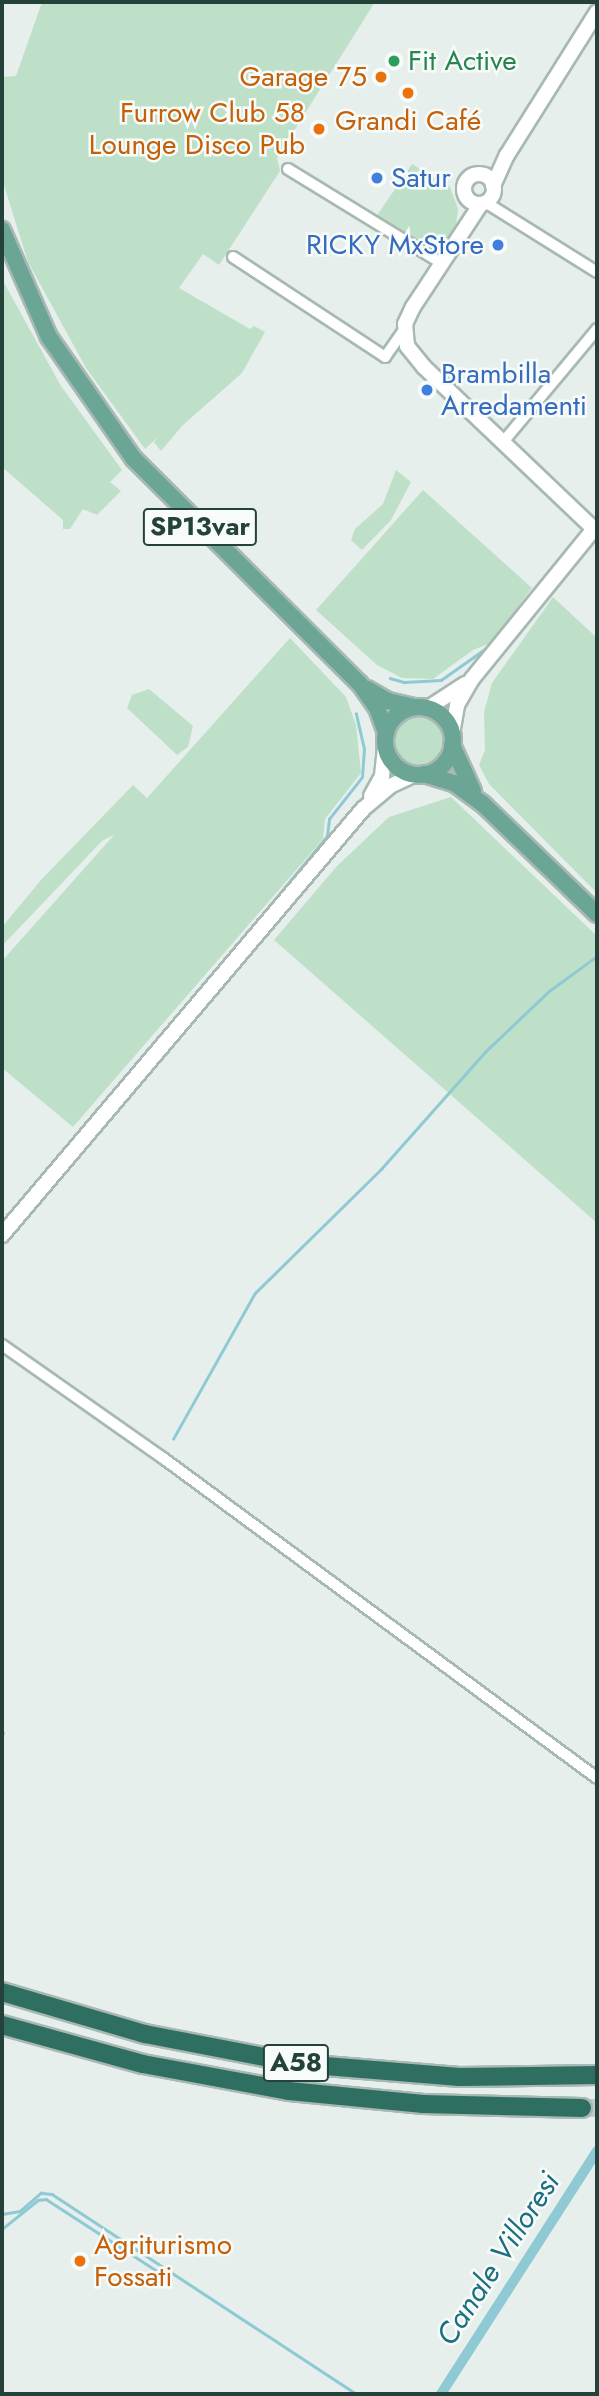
<!DOCTYPE html>
<html>
<head>
<meta charset="utf-8">
<style>
  body { margin:0 }
  #map { position:relative; width:599px; height:2396px; overflow:hidden; background:#e6efeb; font-family:Jost,sans-serif }
  div>[style] { position:absolute }
  [style*='--x'] { left:calc(var(--x)*1px); top:calc(var(--y)*1px); width:calc(var(--w)*1px); rotate:calc(var(--a)*1deg) }
  .green>* { inset:0; background:#bfe0c8 }
  .round { border-radius:50% }
  .stream>* { height:2.5px; margin:-1.25px; padding:0 1.25px; transform-origin:1.25px; border-radius:1.25px; background:#8ec9d4 }
  .canal>* { height:10px; margin:-5px; padding:0 5px; transform-origin:5px; border-radius:5px; background:#8ec9d4 }
  .highway-tunnel>* { height:18px; margin-top:-9px; transform-origin:0; background:repeating-linear-gradient(90deg,#bfccc8 0 18px,transparent 0 27px) }
  .roads { filter:drop-shadow(2px 0 #a8b8b2) drop-shadow(-2px 0 #a8b8b2) drop-shadow(0 2px #a8b8b2) drop-shadow(0 -2px #a8b8b2) }
  .street>* { height:10px; margin:-5px; padding:0 5px; transform-origin:5px; border-radius:5px; background:#fff }
  .secondary>* { height:14px; margin:-7px; padding:0 7px; transform-origin:7px; border-radius:7px; background:#fff }
  .secondary>.ring { margin:-7px; padding:0; box-sizing:content-box; background:none; border:14px solid #fff; border-radius:50% }
  .primary>* { height:16px; margin:-8px; padding:0 8px; transform-origin:8px; border-radius:8px; background:#6aa596 }
  .primary>.ring { margin:-8px; padding:0; box-sizing:content-box; background:none; border:16px solid #6aa596; border-radius:50% }
  .highway>* { height:18px; margin:-9px; padding:0 9px; transform-origin:9px; border-radius:9px; background:#2f6f62 }
  .dots>* { width:19px; height:19px; translate:-50% -50%; box-sizing:border-box; border:4px solid #f7fbf9; border-radius:50% }
  span { translate:-50% -50%; white-space:nowrap; text-align:center; line-height:1.15; -webkit-text-stroke:5px #f7fbf9; paint-order:stroke }
  .shield-label span { padding:2px 5px; background:#f7fbf9; border:2px solid; border-radius:5px; -webkit-text-stroke-width:0 }
  .shield-label { font-size:26px; color:#24423a; font-weight:700 }
  .leisure-label { font-size:28px; color:#27864d }
  .left { translate:0 -50%; text-align:left }
  .food-label { font-size:28px; color:#c56008 }
  .right { translate:-100% -50%; text-align:right }
  .shop-label { font-size:28px; color:#366cbe }
  .water-label { font-size:30px; color:#1c6f80; font-style:italic }
  .frame { position:absolute; inset:0; border:4px solid #24423a; pointer-events:none }
</style>
</head>
<body>
<div id="map">
  <div class="green">
    <i style="clip-path:polygon(42px 2px,375px 2px,277px 158px,280px 171px,219px 265px,203px 254px,179px 288px,250px 329px,254px 326px,265px 332px,242px 373px,183px 425px,161px 451px,154px 442px,160px 435px,145px 449px,86px 368px,28px 262px,2px 179px,2px 77px,16px 76px)"></i>
    <i style="clip-path:polygon(412px 164px,450px 187px,458px 209px,456px 225px,440px 252px,432px 253px,376px 217px)"></i>
    <i style="clip-path:polygon(2px 279px,61px 386px,122px 470px,110px 482px,121px 491px,97px 515px,83px 509px,70px 529px,63px 529px,63px 520px,2px 467px)"></i>
    <i style="clip-path:polygon(396px 470px,411px 482px,391px 520px,362px 550px,351px 540px,355px 529px,383px 504px)"></i>
    <i style="clip-path:polygon(423px 490px,532px 588px,491px 643px,473px 650px,433px 679px,402px 678px,377px 665px,316px 610px)"></i>
    <i style="clip-path:polygon(553px 597px,597px 638px,597px 893px,489px 784px,479px 765px,485px 750px,484px 712px,492px 683px)"></i>
    <i style="clip-path:polygon(290px 638px,346px 697px,356px 725px,361px 773px,325px 819px,323px 839px,73px 1127px,2px 1068px,2px 961px,114px 835px,103px 840px,2px 946px,2px 927px,41px 880px,133px 785px,147px 798px)"></i>
    <i style="clip-path:polygon(149px 689px,193px 726px,188px 747px,177px 755px,127px 708px,132px 695px)"></i>
    <i class="round" style="left:391px;top:713px;width:56px;height:56px"></i>
    <i style="clip-path:polygon(451px 797px,597px 936px,597px 1223px,274px 940px,337px 866px,389px 817px)"></i>
  </div>
  <div class="stream">
    <i style="--x:390;--y:678;--w:15;--a:16"></i>
    <i style="--x:404;--y:682;--w:37;--a:-3"></i>
    <i style="--x:441;--y:680;--w:54;--a:-35.2"></i>
    <i style="--x:271;--y:904;--w:88;--a:-50.5"></i>
    <i style="--x:327;--y:836;--w:17;--a:-83"></i>
    <i style="--x:329;--y:819;--w:53;--a:-51.8"></i>
    <i style="--x:362;--y:777;--w:28;--a:-86"></i>
    <i style="--x:364;--y:749;--w:36;--a:-103"></i>
    <i style="--x:173;--y:1439;--w:167;--a:-60.7"></i>
    <i style="--x:255;--y:1293;--w:177;--a:-44.5"></i>
    <i style="--x:381;--y:1169;--w:157;--a:-48.4"></i>
    <i style="--x:485;--y:1052;--w:88;--a:-43.6"></i>
    <i style="--x:549;--y:991;--w:59;--a:-36.1"></i>
    <i style="--x:2;--y:1735;--w:2;--a:-63"></i>
    <i style="--x:2;--y:2214;--w:18;--a:-9"></i>
    <i style="--x:20;--y:2211;--w:28;--a:-41"></i>
    <i style="--x:41;--y:2193;--w:11;--a:5"></i>
    <i style="--x:52;--y:2194;--w:365;--a:33.3"></i>
    <i style="--x:2;--y:2229;--w:46;--a:-38.9"></i>
    <i style="--x:38;--y:2200;--w:8;--a:-7"></i>
    <i style="--x:46;--y:2199;--w:149;--a:32.9"></i>
  </div>
  <div class="canal">
    <i style="--x:441;--y:2394;--w:289;--a:-57.3"></i>
  </div>
  <div class="highway-tunnel">
    <i style="--x:582;--y:2108;--w:15;--a:0"></i>
  </div>
  <div class="roads">
    <div class="street">
      <i style="--x:288;--y:169;--w:178;--a:31.5"></i>
      <i style="--x:485;--y:202;--w:132;--a:32"></i>
      <i style="--x:233;--y:257;--w:182;--a:33.3"></i>
      <i style="--x:385;--y:357;--w:35;--a:-55"></i>
      <i style="--x:503;--y:442;--w:147;--a:-50.2"></i>
      <i style="--x:2;--y:1345;--w:197;--a:35.1"></i>
      <i style="--x:163;--y:1458;--w:539;--a:36.4"></i>
    </div>
    <div class="secondary">
      <i class="ring" style="left:464px;top:174px;width:16px;height:16px"></i>
      <i style="--x:493;--y:186;--w:34;--a:-66"></i>
      <i style="--x:507;--y:155;--w:169;--a:-57.8"></i>
      <i style="--x:428;--y:708;--w:44;--a:-33"></i>
      <i style="--x:452;--y:734;--w:29;--a:-80"></i>
      <i style="--x:457;--y:705;--w:30;--a:-60"></i>
      <i style="--x:472;--y:679;--w:193;--a:-50.9"></i>
      <i style="--x:594;--y:529;--w:235;--a:-136.4"></i>
      <i style="--x:424;--y:367;--w:27;--a:-129"></i>
      <i style="--x:407;--y:346;--w:22;--a:-95"></i>
      <i style="--x:405;--y:324;--w:19;--a:-65"></i>
      <i style="--x:413;--y:307;--w:123;--a:-56.6"></i>
      <i style="--x:371;--y:796;--w:23;--a:-61"></i>
      <i style="--x:382;--y:776;--w:30;--a:-84"></i>
      <i style="--x:2;--y:1235;--w:558;--a:-49.72"></i>
      <i style="--x:363;--y:809;--w:35;--a:-40"></i>
      <i style="--x:390;--y:786;--w:29;--a:-25"></i>
    </div>
    <div class="primary">
      <i style="--x:2;--y:230;--w:117;--a:66.3"></i>
      <i style="--x:49;--y:337;--w:147;--a:55.2"></i>
      <i style="--x:133;--y:458;--w:320;--a:44.9"></i>
      <i style="--x:360;--y:684;--w:29;--a:55"></i>
      <i style="--x:377;--y:708;--w:27;--a:70"></i>
      <i style="--x:367;--y:689;--w:24;--a:30"></i>
      <i style="--x:388;--y:701;--w:27;--a:13"></i>
      <i class="ring" style="left:385px;top:707px;width:52px;height:52px"></i>
      <i style="--x:452;--y:745;--w:51;--a:65.5"></i>
      <i style="--x:424;--y:774;--w:31;--a:17"></i>
      <i style="--x:454;--y:783;--w:36;--a:36"></i>
      <i style="--x:483;--y:804;--w:158;--a:44"></i>
    </div>
    <div class="highway">
      <i style="--x:2;--y:1992;--w:149;--a:16.4"></i>
      <i style="--x:145;--y:2034;--w:159;--a:10.9"></i>
      <i style="--x:301;--y:2064;--w:159;--a:4.7"></i>
      <i style="--x:459;--y:2077;--w:138;--a:-0.8"></i>
      <i style="--x:2;--y:2025;--w:146;--a:15.5"></i>
      <i style="--x:143;--y:2064;--w:148;--a:10.5"></i>
      <i style="--x:289;--y:2091;--w:135;--a:5.5"></i>
      <i style="--x:423;--y:2104;--w:159;--a:1.4"></i>
    </div>
  </div>
  <div class="dots">
    <i style="left:394px;top:61px;background:#2e9e5b"></i>
    <i style="left:381px;top:77px;background:#e8710a"></i>
    <i style="left:408px;top:93px;background:#e8710a"></i>
    <i style="left:319px;top:129px;background:#e8710a"></i>
    <i style="left:377px;top:178px;background:#3f7fe0"></i>
    <i style="left:498px;top:245px;background:#3f7fe0"></i>
    <i style="left:427px;top:390px;background:#3f7fe0"></i>
    <i style="left:80px;top:2261px;background:#e8710a"></i>
  </div>
  <div class="shield-label">
    <span style="left:200px;top:527px">SP13var</span>
    <span style="left:296px;top:2063px">A58</span>
  </div>
  <div class="leisure-label">
    <span class="left" style="left:408px;top:61px">Fit Active</span>
  </div>
  <div class="food-label">
    <span class="right" style="left:367px;top:77px">Garage 75</span>
    <span class="right" style="left:305px;top:129px">Furrow Club 58<br>Lounge Disco Pub</span>
    <span style="left:408px;top:121px">Grandi Café</span>
    <span class="left" style="left:94px;top:2261px">Agriturismo<br>Fossati</span>
  </div>
  <div class="shop-label">
    <span class="left" style="left:391px;top:178px">Satur</span>
    <span class="right" style="left:484px;top:245px">RICKY MxStore</span>
    <span class="left" style="left:441px;top:390px">Brambilla<br>Arredamenti</span>
  </div>
  <div class="water-label">
    <span style="left:498px;top:2259px;rotate:-57deg">Canale Villoresi</span>
  </div>
  <div class="frame"></div>
</div>
</body>
</html>
